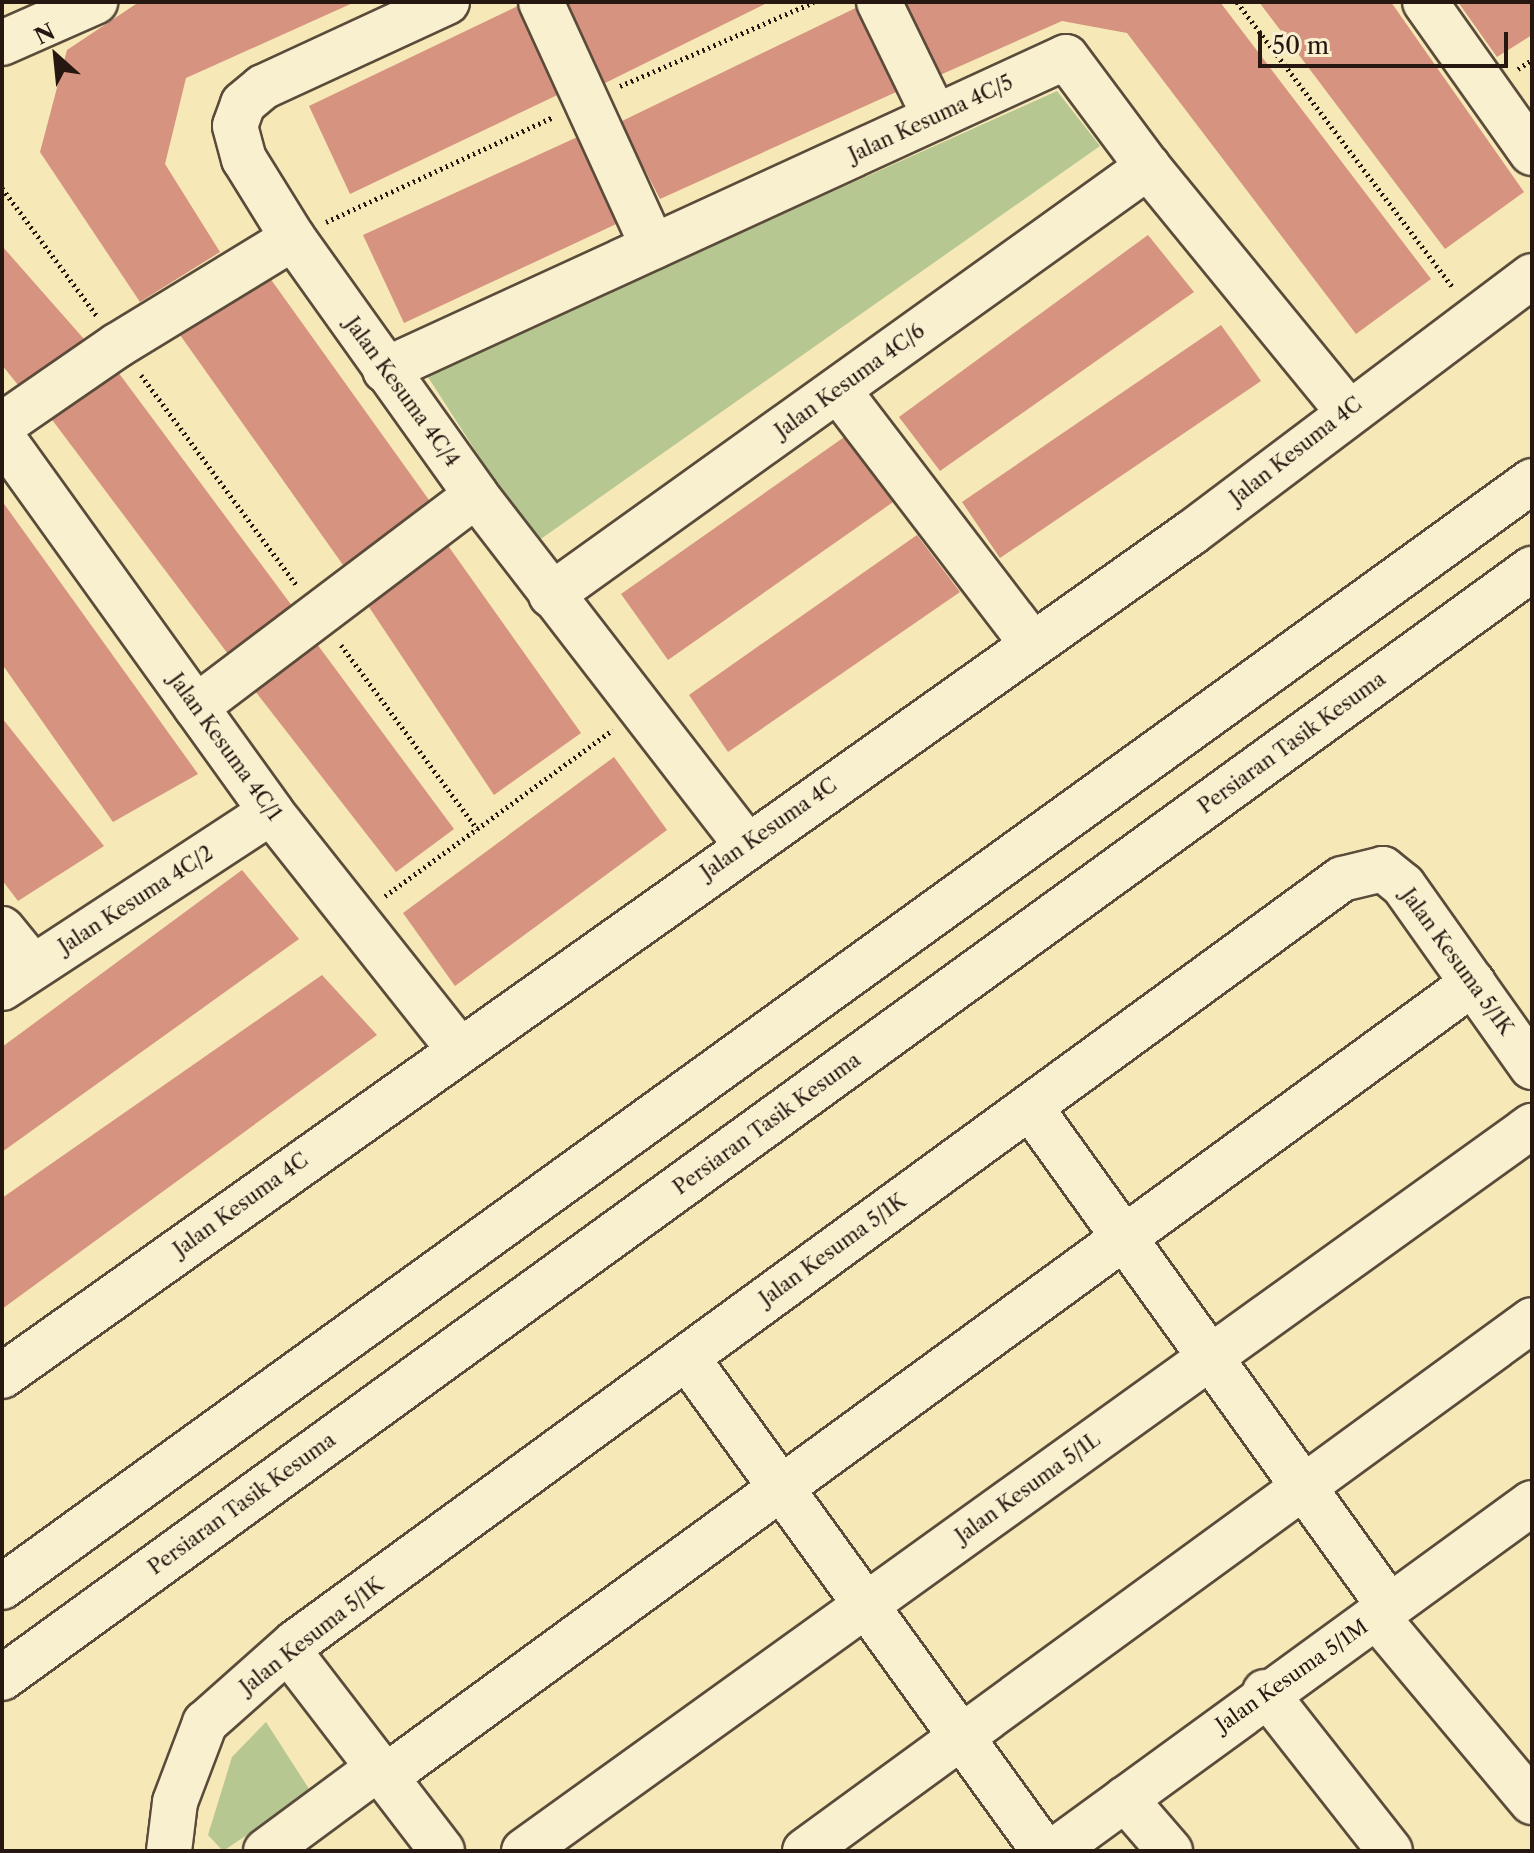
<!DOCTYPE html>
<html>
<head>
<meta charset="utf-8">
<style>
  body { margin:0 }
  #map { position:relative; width:1534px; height:1853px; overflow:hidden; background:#f6e8b7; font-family:"Libre Caslon Text",serif }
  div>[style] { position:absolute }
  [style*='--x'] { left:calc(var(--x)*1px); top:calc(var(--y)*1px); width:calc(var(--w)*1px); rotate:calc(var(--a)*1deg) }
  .green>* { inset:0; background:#b7c792 }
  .building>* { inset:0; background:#d6937f }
  .path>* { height:5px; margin-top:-2.5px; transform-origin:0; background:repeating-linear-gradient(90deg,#261711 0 2px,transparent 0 6px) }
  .roads { filter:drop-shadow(2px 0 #5a4b3a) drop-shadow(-2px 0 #5a4b3a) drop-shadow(0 2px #5a4b3a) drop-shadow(0 -2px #5a4b3a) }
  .minor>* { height:44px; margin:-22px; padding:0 22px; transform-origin:22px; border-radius:22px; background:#f9f0d0 }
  span { translate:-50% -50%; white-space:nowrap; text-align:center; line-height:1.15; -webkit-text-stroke:8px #f9f0d0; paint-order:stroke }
  .street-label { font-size:20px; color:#261711 }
  .frame { position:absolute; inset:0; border:4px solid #261711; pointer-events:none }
  .north { position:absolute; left:16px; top:16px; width:80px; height:80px; -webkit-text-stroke:6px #f9f0d0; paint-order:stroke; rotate:333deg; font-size:22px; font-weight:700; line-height:32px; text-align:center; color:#261711 }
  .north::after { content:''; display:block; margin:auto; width:28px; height:36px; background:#261711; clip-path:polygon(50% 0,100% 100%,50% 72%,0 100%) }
  .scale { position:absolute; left:1258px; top:32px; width:250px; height:36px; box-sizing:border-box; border:4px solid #261711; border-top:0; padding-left:10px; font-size:24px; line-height:28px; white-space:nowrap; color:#261711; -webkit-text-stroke:6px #f9f0d0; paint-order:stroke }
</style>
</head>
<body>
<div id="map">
  <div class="green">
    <i style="clip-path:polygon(1057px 91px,1100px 146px,535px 543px,426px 374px)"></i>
    <i style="clip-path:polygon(266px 1722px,311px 1792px,223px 1851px,208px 1835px,232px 1757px)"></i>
  </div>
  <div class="building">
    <i style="clip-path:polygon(139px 2px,355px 2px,186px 78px,165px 164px,220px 252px,140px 302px,40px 152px,67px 50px)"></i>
    <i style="clip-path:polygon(526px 2px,570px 89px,350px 194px,309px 106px)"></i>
    <i style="clip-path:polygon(565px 2px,769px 2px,601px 85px)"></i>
    <i style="clip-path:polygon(900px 2px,1220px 2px,1431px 279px,1356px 334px,1127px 33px,1062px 21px,940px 75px)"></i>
    <i style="clip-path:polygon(1259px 2px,1391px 2px,1524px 192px,1445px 249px)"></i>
    <i style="clip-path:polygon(1458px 2px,1532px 2px,1532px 35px,1497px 57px)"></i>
    <i style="clip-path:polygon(866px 3px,905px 88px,660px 199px,620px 122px)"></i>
    <i style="clip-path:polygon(584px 134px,627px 219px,404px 323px,363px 235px)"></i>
    <i style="clip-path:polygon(1148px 235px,1194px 292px,940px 471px,899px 417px)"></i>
    <i style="clip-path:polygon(2px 246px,91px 347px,22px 390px,2px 365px)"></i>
    <i style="clip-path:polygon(262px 267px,434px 507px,343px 565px,173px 325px)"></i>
    <i style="clip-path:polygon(1221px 325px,1261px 381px,1000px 558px,962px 502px)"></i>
    <i style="clip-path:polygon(115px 368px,298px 614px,231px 658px,47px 413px)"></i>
    <i style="clip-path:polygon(850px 433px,896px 500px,668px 660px,621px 594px)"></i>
    <i style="clip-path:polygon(2px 501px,198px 774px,113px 822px,2px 664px)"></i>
    <i style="clip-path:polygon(917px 535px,960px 592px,728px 752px,689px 695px)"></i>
    <i style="clip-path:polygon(444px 540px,581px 733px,494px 795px,363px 598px)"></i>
    <i style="clip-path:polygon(314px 640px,454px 829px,396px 872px,251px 686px)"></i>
    <i style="clip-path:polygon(2px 718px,104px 846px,18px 901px,2px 880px)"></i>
    <i style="clip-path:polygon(614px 757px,667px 830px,455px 986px,403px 913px)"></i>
    <i style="clip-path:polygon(242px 870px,299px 939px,2px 1152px,2px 1047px)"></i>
    <i style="clip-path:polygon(322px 975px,377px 1035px,2px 1309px,2px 1198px)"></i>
  </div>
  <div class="path">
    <i style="--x:1237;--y:2;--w:358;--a:52.9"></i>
    <i style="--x:1518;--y:69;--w:17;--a:-33"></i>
    <i style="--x:620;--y:86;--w:211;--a:-23.4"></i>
    <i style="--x:2;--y:188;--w:159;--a:53.4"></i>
    <i style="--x:326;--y:222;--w:250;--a:-24.8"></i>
    <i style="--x:141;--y:375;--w:262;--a:53.5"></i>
    <i style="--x:341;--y:645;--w:229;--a:53.5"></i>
    <i style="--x:385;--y:896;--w:282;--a:-36.1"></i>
  </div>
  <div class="roads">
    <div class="minor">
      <i style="--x:447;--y:2;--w:203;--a:155.2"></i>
      <i style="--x:263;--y:87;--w:26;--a:140"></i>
      <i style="--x:243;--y:104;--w:23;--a:110"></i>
      <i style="--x:235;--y:126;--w:34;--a:75"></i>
      <i style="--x:244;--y:159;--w:93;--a:58.2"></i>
      <i style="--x:293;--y:238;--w:315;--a:54.5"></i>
      <i style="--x:476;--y:495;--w:441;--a:52.3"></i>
      <i style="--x:541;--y:2;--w:269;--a:65.4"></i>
      <i style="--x:879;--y:2;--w:128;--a:64"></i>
      <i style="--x:1425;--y:2;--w:185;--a:54.7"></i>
      <i style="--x:2;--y:43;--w:102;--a:-23.8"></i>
      <i style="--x:385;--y:370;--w:749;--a:-24.68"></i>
      <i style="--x:1066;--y:57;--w:137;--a:53.3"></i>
      <i style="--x:1148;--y:167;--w:314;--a:50.7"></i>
      <i style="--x:838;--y:390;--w:320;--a:52.6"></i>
      <i style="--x:2;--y:425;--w:141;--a:-34.6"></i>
      <i style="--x:118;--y:345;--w:205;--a:-31.4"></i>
      <i style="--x:2;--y:437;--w:462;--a:54.3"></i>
      <i style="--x:271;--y:812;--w:303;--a:51.6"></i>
      <i style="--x:551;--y:595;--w:735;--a:-35.64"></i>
      <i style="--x:196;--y:707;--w:351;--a:-37.1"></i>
      <i style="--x:2;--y:929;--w:49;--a:50.8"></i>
      <i style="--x:2;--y:988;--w:321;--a:-33.2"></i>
      <i style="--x:1030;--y:1107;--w:616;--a:54.25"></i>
      <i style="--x:687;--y:1358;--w:609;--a:54.09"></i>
      <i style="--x:2;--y:1376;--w:1458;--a:-35.34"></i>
      <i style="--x:1191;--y:533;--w:427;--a:-37"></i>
      <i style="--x:2;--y:1587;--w:1888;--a:-35.86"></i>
      <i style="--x:1376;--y:1616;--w:243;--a:50"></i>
      <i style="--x:288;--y:1650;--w:253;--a:52.5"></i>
      <i style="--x:2;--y:1678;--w:1890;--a:-35.94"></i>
      <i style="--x:1265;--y:1692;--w:202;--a:51.8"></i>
      <i style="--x:385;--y:1777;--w:1347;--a:-36.12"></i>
      <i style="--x:1125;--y:1799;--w:69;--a:49.1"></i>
      <i style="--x:169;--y:1851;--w:49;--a:-83"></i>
      <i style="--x:175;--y:1802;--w:85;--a:-69.2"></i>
      <i style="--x:205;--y:1723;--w:120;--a:-41.6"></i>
      <i style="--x:295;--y:1643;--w:1296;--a:-36.12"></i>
      <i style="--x:1342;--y:879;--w:42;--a:-13.7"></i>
      <i style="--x:1383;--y:869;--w:26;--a:39"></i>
      <i style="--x:1403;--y:885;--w:223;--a:54.7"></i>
      <i style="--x:266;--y:1851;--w:139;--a:-36.5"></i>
      <i style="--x:524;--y:1851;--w:1242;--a:-35.73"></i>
      <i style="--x:805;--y:1851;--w:900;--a:-36.14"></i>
      <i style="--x:1054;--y:1851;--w:591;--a:-36.06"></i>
    </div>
  </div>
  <div class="street-label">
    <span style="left:931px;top:119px;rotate:-25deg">Jalan Kesuma 4C/5</span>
    <span style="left:850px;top:381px;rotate:-36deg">Jalan Kesuma 4C/6</span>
    <span style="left:402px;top:392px;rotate:54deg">Jalan Kesuma 4C/4</span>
    <span style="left:1296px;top:451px;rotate:-38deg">Jalan Kesuma 4C</span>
    <span style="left:1292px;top:743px;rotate:-36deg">Persiaran Tasik Kesuma</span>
    <span style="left:225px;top:747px;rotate:54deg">Jalan Kesuma 4C/1</span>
    <span style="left:769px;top:829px;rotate:-35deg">Jalan Kesuma 4C</span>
    <span style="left:136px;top:900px;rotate:-33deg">Jalan Kesuma 4C/2</span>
    <span style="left:1457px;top:962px;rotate:54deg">Jalan Kesuma 5/1K</span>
    <span style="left:767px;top:1124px;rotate:-36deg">Persiaran Tasik Kesuma</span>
    <span style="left:241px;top:1205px;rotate:-36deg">Jalan Kesuma 4C</span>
    <span style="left:833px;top:1250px;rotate:-36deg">Jalan Kesuma 5/1K</span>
    <span style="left:1028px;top:1488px;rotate:-36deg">Jalan Kesuma 5/1L</span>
    <span style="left:242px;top:1504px;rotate:-36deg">Persiaran Tasik Kesuma</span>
    <span style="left:312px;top:1636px;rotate:-38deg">Jalan Kesuma 5/1K</span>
    <span style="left:1292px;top:1676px;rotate:-35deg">Jalan Kesuma 5/1M</span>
  </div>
  <div class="frame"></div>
  <div class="north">N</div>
  <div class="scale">50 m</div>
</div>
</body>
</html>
